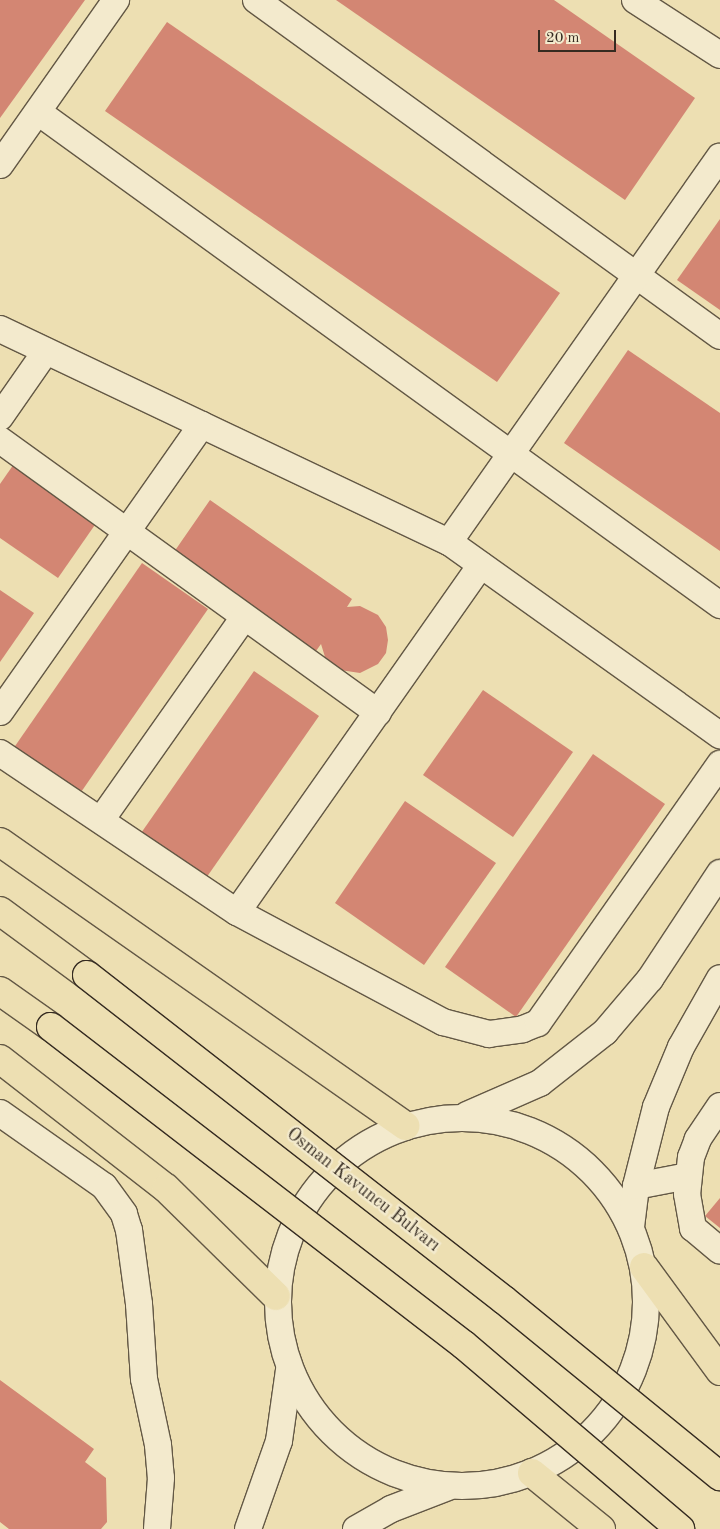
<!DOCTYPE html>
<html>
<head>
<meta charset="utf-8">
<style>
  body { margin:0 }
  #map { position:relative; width:720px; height:1529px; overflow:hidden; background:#eddfb2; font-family:"Old Standard TT",serif }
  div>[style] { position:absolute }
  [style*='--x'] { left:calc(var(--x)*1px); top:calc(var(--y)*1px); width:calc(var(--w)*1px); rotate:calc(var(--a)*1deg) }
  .building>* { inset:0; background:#d38673 }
  .roads { filter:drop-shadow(1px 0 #635845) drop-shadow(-1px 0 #635845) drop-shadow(0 1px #635845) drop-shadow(0 -1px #635845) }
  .minor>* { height:26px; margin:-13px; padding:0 13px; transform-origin:13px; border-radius:13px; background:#f3eacd }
  .minor>.ring { margin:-13px; padding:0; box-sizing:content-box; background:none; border:26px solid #f3eacd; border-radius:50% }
  .highway>* { height:28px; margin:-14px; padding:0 14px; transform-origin:14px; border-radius:14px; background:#eddfb2 }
  .bridges { filter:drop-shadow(1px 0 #352b21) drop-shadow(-1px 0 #352b21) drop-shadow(0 1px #352b21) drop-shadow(0 -1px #352b21) }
  .highway-bridge>* { height:28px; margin:-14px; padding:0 14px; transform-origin:14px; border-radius:14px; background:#eddfb2 }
  span { translate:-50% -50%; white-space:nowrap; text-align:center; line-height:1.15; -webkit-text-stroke:4.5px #f3eacd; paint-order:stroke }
  .street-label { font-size:18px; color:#352b21 }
  .scale { position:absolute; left:538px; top:30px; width:78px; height:22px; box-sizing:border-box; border:2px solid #352b21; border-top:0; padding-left:6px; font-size:15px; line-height:18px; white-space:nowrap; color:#352b21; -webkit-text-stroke:4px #f3eacd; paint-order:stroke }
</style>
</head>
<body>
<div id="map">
  <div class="building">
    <i style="clip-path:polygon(0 0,85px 0,0 118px)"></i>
    <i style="clip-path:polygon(336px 0,554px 0,695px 98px,625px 200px)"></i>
    <i style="clip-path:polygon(167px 22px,560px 293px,497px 382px,105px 111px)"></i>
    <i style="clip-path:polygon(720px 219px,720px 310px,677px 280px)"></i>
    <i style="clip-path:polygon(628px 350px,720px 413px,720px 551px,564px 443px)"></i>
    <i style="clip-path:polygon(16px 461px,99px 519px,58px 578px,0 538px,0 484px)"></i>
    <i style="clip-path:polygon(210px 500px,352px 599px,347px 607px,360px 606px,378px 615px,386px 627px,388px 640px,386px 653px,378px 664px,360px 673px,340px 670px,325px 657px,321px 644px,316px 651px,174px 552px)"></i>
    <i style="clip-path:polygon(142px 563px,208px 609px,79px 795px,13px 749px)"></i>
    <i style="clip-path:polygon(0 590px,34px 613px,0 662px)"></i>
    <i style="clip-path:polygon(254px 671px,319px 716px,204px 881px,139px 836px)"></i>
    <i style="clip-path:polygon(483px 690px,573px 752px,513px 837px,423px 775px)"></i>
    <i style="clip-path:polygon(593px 754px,665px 804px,516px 1017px,445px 967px)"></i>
    <i style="clip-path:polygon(405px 801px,496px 863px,424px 965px,335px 903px)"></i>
    <i style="clip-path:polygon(720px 1198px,720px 1228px,705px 1216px)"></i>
    <i style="clip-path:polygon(0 1380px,94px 1449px,85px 1462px,106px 1478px,107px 1522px,101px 1529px,9px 1529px,0 1522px)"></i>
  </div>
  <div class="roads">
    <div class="minor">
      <i style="--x:256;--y:0;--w:573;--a:35.91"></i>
      <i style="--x:635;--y:0;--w:101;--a:32.9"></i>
      <i style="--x:38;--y:112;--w:842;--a:35.86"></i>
      <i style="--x:0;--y:165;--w:202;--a:-54.9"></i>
      <i style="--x:0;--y:329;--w:497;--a:25.4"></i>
      <i style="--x:449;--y:542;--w:333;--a:35.5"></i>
      <i style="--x:0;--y:417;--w:80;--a:-55.1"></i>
      <i style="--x:0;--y:440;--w:466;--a:35.8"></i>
      <i style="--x:449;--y:542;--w:471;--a:-54.9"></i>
      <i style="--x:0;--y:712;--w:351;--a:-54.9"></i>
      <i style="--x:0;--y:753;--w:285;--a:33.9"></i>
      <i style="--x:237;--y:912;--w:234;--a:28.1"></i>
      <i style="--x:443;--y:1022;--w:48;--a:14.6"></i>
      <i style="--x:489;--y:1034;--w:34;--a:-8"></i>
      <i style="--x:523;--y:1029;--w:16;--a:-22"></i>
      <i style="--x:538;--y:1023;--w:317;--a:-54.9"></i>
      <i style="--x:101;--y:820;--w:248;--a:-54.8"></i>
      <i style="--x:237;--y:912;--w:424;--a:-54.9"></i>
      <i style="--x:720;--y:1106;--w:40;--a:124"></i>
      <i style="--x:698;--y:1139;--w:19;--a:111"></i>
      <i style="--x:691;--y:1157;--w:37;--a:96"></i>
      <i style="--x:687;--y:1194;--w:35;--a:80"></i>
      <i style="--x:693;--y:1228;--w:35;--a:40"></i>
      <i style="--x:0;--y:1113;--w:127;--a:35.1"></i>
      <i style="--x:104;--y:1186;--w:34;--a:54"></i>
      <i style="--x:124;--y:1214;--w:17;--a:73"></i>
      <i style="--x:129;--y:1230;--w:75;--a:82.3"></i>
      <i style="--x:139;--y:1304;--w:75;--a:86.2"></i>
      <i style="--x:144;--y:1379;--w:67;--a:78"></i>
      <i style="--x:158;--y:1445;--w:33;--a:85"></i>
      <i style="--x:161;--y:1478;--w:51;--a:94.5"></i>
      <i style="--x:467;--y:1115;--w:80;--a:-23.7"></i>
      <i style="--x:540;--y:1083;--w:83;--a:-38.1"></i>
      <i style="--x:605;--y:1032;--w:70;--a:-49.7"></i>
      <i style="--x:650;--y:979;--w:127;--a:-56.6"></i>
      <i class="ring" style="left:278px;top:1118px;width:342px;height:342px"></i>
      <i style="--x:636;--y:1186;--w:53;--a:-10.9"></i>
      <i style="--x:631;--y:1227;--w:41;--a:-83"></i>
      <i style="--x:636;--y:1186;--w:81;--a:-75.8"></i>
      <i style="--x:656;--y:1107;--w:65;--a:-67.4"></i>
      <i style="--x:681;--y:1047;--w:79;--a:-60.5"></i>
      <i style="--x:248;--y:1529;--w:93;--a:-70.6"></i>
      <i style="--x:279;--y:1441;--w:72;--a:-82"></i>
      <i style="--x:356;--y:1529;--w:40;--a:-29.7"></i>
      <i style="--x:391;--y:1509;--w:61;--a:-21.1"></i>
    </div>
    <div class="highway">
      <i style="--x:0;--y:842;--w:495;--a:35"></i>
      <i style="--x:0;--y:911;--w:108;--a:36.3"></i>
      <i style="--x:0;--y:991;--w:62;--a:35.2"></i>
      <i style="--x:0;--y:1059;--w:210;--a:37.9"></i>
      <i style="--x:166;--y:1188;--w:154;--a:44.5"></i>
      <i style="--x:644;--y:1267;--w:129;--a:53.8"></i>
      <i style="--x:532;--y:1473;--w:89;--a:39.1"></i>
    </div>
  </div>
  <div class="bridges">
    <div class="highway-bridge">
      <i style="--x:87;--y:975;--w:529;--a:37.93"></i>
      <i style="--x:504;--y:1300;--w:279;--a:39.2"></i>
      <i style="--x:51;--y:1027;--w:521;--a:37.6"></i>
      <i style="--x:464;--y:1345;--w:284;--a:40.4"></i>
    </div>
  </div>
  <div class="street-label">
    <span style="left:363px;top:1190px;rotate:38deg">Osman Kavuncu Bulvarı</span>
  </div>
  <div class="scale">20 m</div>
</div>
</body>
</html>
